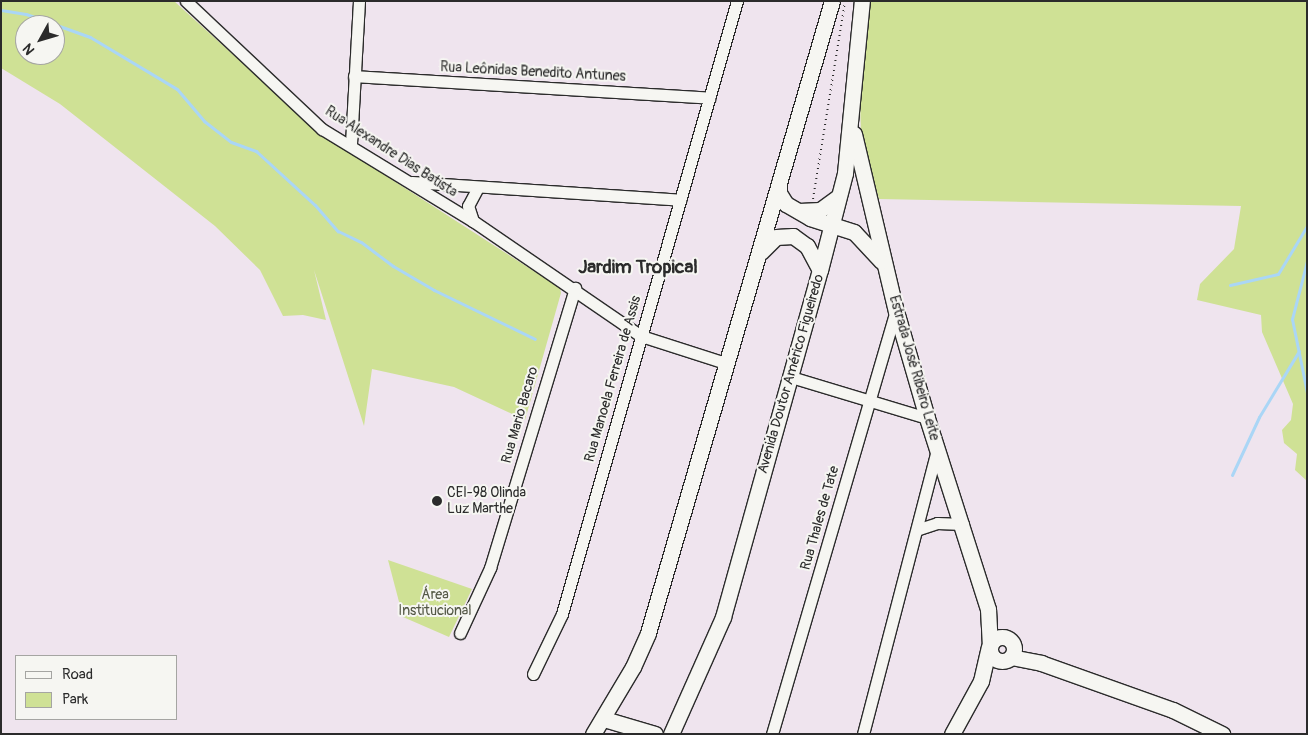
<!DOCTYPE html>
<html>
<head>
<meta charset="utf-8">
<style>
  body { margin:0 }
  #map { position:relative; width:1308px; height:735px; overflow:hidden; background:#efe4ee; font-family:Pangolin,sans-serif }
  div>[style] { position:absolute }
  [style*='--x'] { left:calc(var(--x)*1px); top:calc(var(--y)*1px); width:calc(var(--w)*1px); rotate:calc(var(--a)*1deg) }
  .green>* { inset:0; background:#cfe195 }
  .stream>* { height:3px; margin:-1.5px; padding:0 1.5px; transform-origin:1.5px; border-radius:1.5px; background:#aad6f6 }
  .path>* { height:2px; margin-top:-1px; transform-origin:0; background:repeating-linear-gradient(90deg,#2b2b2b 0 1px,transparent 0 5px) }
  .roads { filter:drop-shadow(1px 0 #2b2b2b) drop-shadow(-1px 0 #2b2b2b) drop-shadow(0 1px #2b2b2b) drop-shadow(0 -1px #2b2b2b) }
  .minor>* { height:11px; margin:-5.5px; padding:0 5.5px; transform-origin:5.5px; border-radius:5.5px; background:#f6f6f2 }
  .secondary>* { height:15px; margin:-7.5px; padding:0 7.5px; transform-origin:7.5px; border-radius:7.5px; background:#f6f6f2 }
  .secondary>.ring { margin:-7.5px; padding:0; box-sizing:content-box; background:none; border:15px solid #f6f6f2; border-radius:50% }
  .dots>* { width:14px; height:14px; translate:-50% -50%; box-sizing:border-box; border:2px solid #f6f6f2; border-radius:50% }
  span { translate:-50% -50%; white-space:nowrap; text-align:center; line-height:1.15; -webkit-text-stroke:4px #f6f6f2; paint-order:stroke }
  .street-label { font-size:14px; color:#2b2b2b }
  .poi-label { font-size:14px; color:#2b2b2b }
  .left { translate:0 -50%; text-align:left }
  .park-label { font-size:14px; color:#545846 }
  .district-label { font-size:19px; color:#2b2b2b; font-weight:700 }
  .frame { position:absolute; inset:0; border:2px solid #2b2b2b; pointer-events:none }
  .legend { position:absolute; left:15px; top:655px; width:162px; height:65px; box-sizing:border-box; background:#f6f6f2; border:1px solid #a5a5a2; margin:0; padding:6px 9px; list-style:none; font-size:15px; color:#2b2b2b }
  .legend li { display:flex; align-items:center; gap:10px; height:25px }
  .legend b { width:25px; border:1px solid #a5a5a2 }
  .north { position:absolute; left:15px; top:15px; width:50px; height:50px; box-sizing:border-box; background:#f6f6f2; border:1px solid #a5a5a2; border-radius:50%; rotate:231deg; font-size:14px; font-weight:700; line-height:20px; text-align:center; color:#2b2b2b }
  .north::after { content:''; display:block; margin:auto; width:18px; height:22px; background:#2b2b2b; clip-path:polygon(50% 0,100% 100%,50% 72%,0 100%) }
</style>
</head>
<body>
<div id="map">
  <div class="green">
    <i style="clip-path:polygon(evenodd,1px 1px,174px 1px,318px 132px,560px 288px,561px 293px,525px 420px,454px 387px,372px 369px,364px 426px,314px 270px,326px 320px,303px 315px,283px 316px,260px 270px,215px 226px,60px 104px,1px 68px,1px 1px,25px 25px,55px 25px,55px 55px,25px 55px,25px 25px)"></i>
    <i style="clip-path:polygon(870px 1px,1307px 1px,1307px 481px,1295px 470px,1297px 454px,1284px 443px,1282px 430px,1291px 420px,1293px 404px,1262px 332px,1261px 315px,1197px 300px,1200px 284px,1234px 249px,1241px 206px,879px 199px,861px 136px,859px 65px)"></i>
    <i style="clip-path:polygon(388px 560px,472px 589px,449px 637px,403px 617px)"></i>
  </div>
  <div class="stream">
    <i style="--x:1;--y:10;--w:25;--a:9"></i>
    <i style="--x:26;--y:14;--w:68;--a:19.8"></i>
    <i style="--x:90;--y:37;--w:101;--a:30.9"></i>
    <i style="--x:177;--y:89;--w:42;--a:49.8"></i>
    <i style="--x:204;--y:121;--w:34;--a:38"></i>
    <i style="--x:231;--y:142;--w:27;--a:20"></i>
    <i style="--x:256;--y:151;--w:80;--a:42.5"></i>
    <i style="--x:315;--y:205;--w:35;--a:49"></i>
    <i style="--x:338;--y:231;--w:25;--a:26"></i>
    <i style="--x:361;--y:242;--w:40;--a:37"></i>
    <i style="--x:393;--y:266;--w:48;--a:30.3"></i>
    <i style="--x:434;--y:290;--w:112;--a:25.9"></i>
    <i style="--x:1307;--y:261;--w:60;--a:104.5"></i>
    <i style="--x:1292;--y:319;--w:76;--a:78.5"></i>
    <i style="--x:1230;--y:285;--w:49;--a:-12.9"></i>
    <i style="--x:1278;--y:274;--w:56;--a:-58.9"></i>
    <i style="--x:1232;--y:475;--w:64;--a:-65"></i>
    <i style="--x:1259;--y:417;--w:77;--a:-58.8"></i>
  </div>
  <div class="path">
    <i style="--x:813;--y:199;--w:201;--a:-80.8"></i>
  </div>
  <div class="roads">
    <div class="minor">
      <i style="--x:186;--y:1;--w:187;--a:43.3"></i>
      <i style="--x:322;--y:129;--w:177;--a:31.4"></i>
      <i style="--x:473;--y:221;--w:204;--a:34.4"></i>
      <i style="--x:641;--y:336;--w:88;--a:17.8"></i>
      <i style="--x:354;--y:76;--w:356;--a:3.5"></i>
      <i style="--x:351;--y:144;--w:143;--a:-86.8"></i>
      <i style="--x:412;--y:182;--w:269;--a:3.8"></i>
      <i style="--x:473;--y:221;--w:16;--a:-108"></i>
      <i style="--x:468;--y:206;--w:21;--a:-62"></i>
      <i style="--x:791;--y:377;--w:142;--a:16.8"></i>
      <i style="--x:919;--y:529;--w:19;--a:-18"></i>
      <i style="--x:937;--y:523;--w:26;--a:2"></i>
      <i style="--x:460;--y:633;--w:72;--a:-65.2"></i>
      <i style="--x:490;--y:568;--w:293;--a:-73.1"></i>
      <i style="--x:533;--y:674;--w:67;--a:-64.2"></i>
      <i style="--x:562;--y:614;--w:637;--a:-74.07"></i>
      <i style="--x:772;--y:734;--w:441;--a:-73.7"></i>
      <i style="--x:863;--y:734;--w:293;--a:-75.4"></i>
    </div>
    <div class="secondary">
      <i style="--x:854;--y:134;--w:182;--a:76.7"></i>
      <i style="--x:896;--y:311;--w:111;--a:73.8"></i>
      <i style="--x:927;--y:418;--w:201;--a:72.3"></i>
      <i style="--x:988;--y:609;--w:35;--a:87"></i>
      <i style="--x:779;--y:183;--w:10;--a:90"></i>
      <i style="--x:779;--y:193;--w:13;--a:58"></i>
      <i style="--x:786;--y:204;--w:28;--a:30"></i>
      <i style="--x:810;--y:218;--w:46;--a:17.7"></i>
      <i style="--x:854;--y:232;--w:40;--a:47"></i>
      <i style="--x:799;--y:211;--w:21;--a:-3"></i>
      <i style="--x:820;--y:210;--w:22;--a:-36"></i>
      <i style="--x:761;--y:252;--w:21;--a:-45"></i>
      <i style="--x:776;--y:237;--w:17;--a:-3"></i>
      <i style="--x:793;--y:236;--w:17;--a:36"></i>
      <i style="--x:807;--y:246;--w:27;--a:62"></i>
      <i class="ring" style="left:990px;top:637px;width:9px;height:9px"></i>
      <i style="--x:1011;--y:657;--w:31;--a:11"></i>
      <i style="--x:1041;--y:663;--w:140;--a:19.6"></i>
      <i style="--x:1173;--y:710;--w:55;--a:26.1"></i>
      <i style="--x:604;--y:719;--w:53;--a:16.4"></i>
      <i style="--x:593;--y:734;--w:78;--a:-59.2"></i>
      <i style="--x:633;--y:667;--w:37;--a:-66"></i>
      <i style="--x:648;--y:633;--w:658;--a:-73.77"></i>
      <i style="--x:671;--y:734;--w:128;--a:-66"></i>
      <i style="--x:723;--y:617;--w:360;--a:-74.4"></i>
      <i style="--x:820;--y:270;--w:100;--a:-75.5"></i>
      <i style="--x:845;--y:173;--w:173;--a:-84.4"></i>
      <i style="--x:952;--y:734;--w:60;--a:-61.3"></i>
      <i style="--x:981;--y:681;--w:35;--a:-77"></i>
    </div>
  </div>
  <div class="dots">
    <i style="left:437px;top:501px;background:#2b2b2b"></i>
  </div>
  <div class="street-label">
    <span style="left:533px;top:72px;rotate:3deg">Rua Leônidas Benedito Antunes</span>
    <span style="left:391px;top:152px;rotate:33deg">Rua Alexandre Dias Batista</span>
    <span style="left:914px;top:368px;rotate:74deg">Estrada José Ribeiro Leite</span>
    <span style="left:791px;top:374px;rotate:-74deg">Avenida Doutor Américo Figueiredo</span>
    <span style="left:613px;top:379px;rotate:-74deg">Rua Manoela Ferreira de Assis</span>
    <span style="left:520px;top:415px;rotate:-74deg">Rua Mario Bacaro</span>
    <span style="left:820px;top:518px;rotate:-74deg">Rua Thales de Tate</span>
  </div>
  <div class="poi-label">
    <span class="left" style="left:447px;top:501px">CEI-98 Olinda<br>Luz Marthe</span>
  </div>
  <div class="park-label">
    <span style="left:435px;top:603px">Área<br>Institucional</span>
  </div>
  <div class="district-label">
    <span style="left:638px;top:268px">Jardim Tropical</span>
  </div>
  <div class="frame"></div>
  <ul class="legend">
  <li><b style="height:6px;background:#f6f6f2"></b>Road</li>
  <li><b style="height:14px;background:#cfe195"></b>Park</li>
  </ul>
  <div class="north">N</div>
</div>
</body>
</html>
